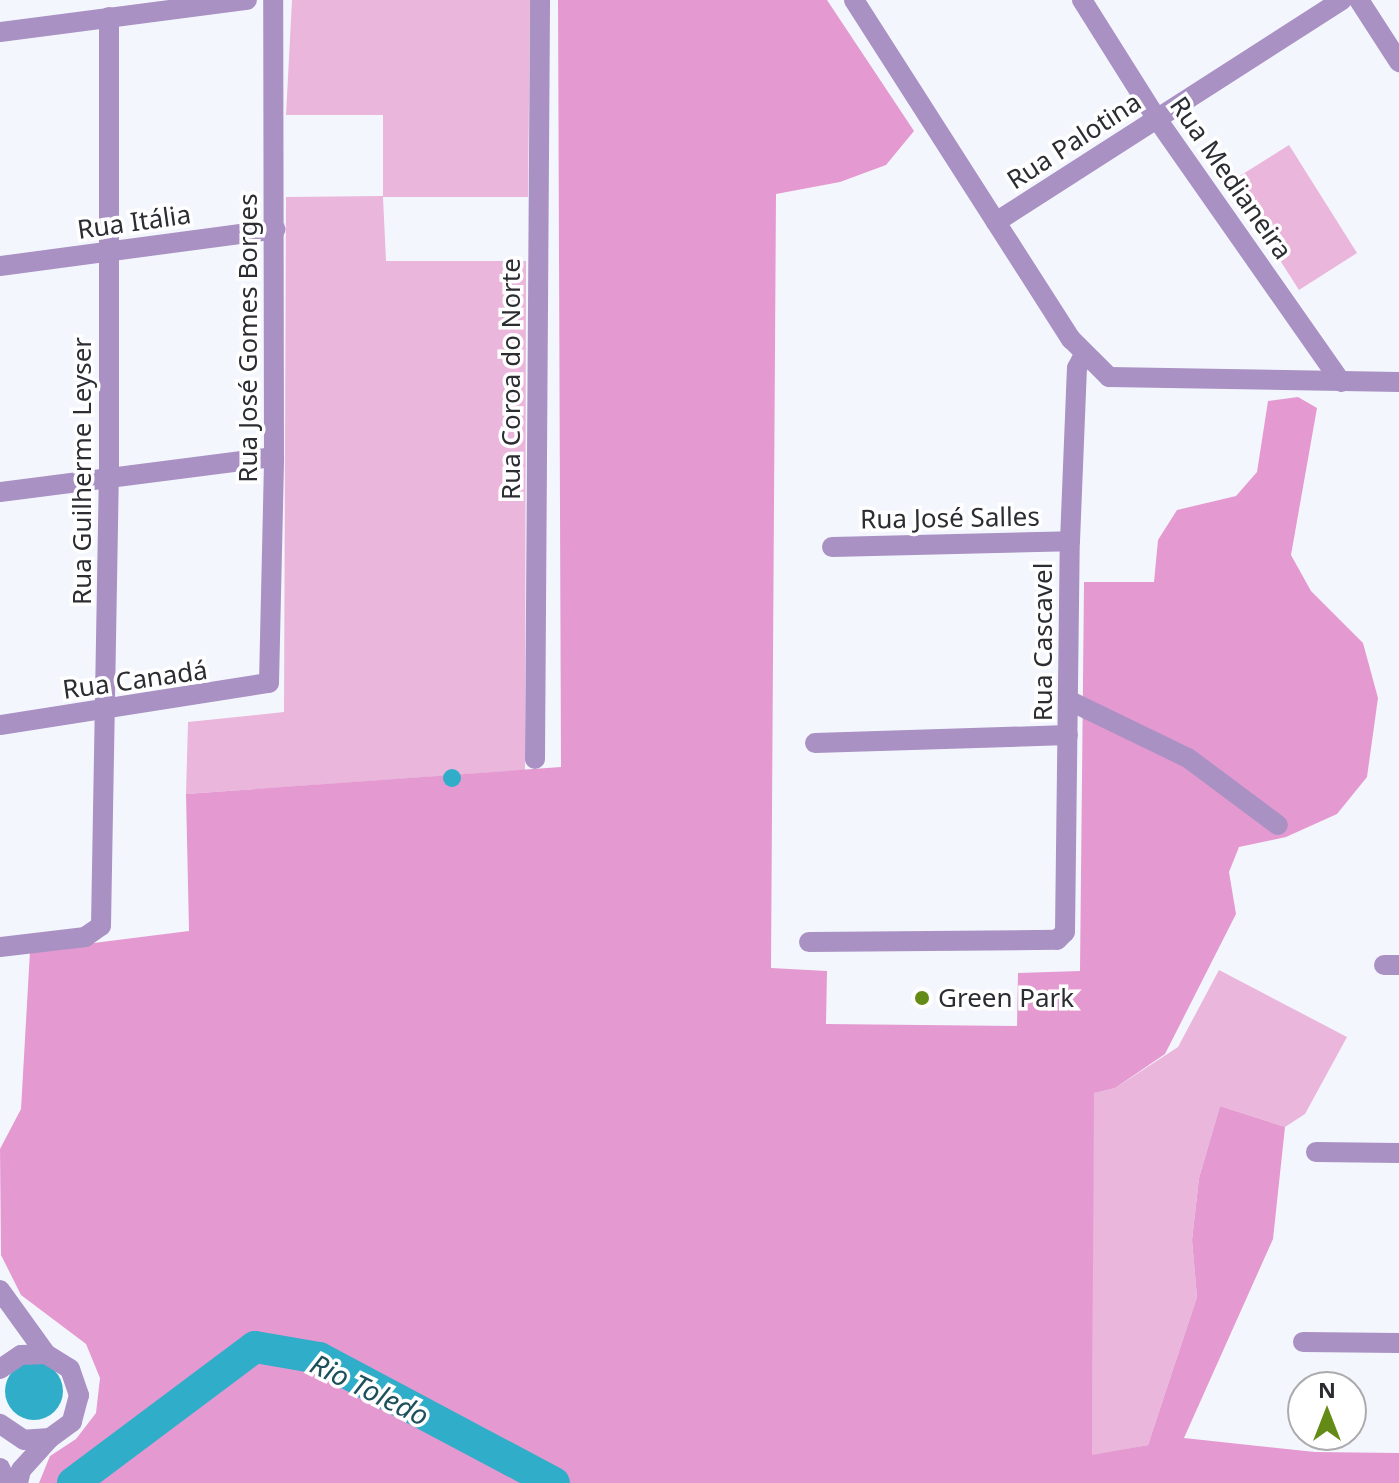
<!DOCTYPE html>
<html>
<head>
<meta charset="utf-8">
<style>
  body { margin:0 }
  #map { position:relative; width:1399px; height:1483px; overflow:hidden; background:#f4f6fe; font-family:"Noto Sans",sans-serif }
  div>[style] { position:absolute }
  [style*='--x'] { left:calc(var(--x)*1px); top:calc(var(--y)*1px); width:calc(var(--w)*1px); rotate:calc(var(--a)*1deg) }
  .green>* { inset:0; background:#eab6db }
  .forest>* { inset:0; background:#e49ad0 }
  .water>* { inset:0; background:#30adc9 }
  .round { border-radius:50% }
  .river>* { height:32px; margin:-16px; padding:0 16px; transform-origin:16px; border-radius:16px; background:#30adc9 }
  .minor>* { height:20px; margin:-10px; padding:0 10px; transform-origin:10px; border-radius:10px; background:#a991c3 }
  .tertiary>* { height:20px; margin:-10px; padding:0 10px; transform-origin:10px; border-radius:10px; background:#a991c3 }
  .dots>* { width:22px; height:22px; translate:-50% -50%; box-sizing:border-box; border:4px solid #fff; border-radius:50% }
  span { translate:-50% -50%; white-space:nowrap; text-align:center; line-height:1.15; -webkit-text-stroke:7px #fff; paint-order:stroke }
  .street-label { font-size:26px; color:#2c2d32 }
  .poi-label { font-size:26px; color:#2c2d32 }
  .left { translate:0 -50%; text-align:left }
  .water-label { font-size:28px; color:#1e505c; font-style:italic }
  .north { position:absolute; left:1287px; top:1371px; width:80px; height:80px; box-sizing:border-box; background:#fff; border:2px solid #ababad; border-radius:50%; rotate:0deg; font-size:22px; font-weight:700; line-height:32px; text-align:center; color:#2c2d32 }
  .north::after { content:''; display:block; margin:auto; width:28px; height:36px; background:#648b16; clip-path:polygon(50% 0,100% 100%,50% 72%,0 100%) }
</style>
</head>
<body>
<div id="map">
  <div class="green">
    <i style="clip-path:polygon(292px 0,530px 0,528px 197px,383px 197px,386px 261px,526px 261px,525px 770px,186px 794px,188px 722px,284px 712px,286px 197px,383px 196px,383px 115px,286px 115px)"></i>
    <i style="clip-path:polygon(1289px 145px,1357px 253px,1299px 290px,1230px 182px)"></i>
    <i style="clip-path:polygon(1219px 970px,1347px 1037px,1305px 1114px,1285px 1127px,1220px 1106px,1199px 1178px,1192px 1240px,1197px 1297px,1148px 1445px,1092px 1456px,1093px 1093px,1115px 1088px,1178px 1047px)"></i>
  </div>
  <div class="forest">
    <i style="clip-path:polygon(558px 0,827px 0,914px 131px,886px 165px,840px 182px,776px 194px,771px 968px,827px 971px,826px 1024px,1017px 1026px,1018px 973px,1080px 971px,1084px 582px,1154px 582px,1158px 540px,1177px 510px,1236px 496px,1257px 472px,1268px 401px,1298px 397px,1317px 408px,1291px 555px,1311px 591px,1363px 643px,1378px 698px,1367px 777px,1337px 814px,1286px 837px,1239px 847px,1229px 872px,1236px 914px,1165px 1054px,1115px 1088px,1094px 1093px,1092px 1455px,1148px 1445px,1197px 1297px,1192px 1240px,1199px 1178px,1220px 1106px,1285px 1127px,1273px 1239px,1184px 1438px,1315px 1452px,1399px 1453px,1399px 1483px,39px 1483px,50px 1456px,76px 1439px,96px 1413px,100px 1378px,86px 1344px,21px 1295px,1px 1255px,0 1149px,21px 1109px,30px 951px,189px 931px,186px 794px,561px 767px)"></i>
  </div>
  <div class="water">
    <i class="round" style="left:443px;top:769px;width:18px;height:18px"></i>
    <i class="round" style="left:5px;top:1362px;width:58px;height:58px"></i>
  </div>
  <div class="river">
    <i style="--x:73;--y:1483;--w:227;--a:-36.8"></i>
    <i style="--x:255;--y:1347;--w:65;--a:9.8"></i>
    <i style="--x:319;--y:1358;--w:266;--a:28"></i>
  </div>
  <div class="minor">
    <i style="--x:1082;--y:0;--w:141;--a:57.8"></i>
    <i style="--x:1157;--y:119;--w:321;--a:55"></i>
    <i style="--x:1359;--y:0;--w:74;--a:57.2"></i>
    <i style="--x:0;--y:32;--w:249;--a:-7.4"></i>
    <i style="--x:996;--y:222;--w:411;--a:-32.7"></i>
    <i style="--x:0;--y:266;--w:278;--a:-7.6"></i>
    <i style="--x:0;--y:492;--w:276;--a:-7.3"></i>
    <i style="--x:832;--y:547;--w:238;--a:-1.4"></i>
    <i style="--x:1068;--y:700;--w:133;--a:25.8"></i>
    <i style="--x:1188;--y:758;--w:112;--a:36.7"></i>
    <i style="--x:0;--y:725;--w:272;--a:-8.9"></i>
    <i style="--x:269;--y:683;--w:226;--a:-88.7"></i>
    <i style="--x:274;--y:457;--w:457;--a:-90.1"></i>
    <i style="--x:815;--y:743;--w:253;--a:-1.8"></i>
    <i style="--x:535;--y:759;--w:759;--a:-89.62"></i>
    <i style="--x:809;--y:942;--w:248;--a:-0.5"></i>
    <i style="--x:1057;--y:940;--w:11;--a:-45"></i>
    <i style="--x:1065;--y:932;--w:391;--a:-89.3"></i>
    <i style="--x:1070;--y:541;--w:173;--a:-87.7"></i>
    <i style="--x:1077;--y:368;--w:15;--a:-62"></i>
    <i style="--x:0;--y:947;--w:86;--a:-6.7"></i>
    <i style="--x:85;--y:937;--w:19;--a:-35"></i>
    <i style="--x:101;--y:926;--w:448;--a:-89"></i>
    <i style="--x:109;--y:478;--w:461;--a:-90"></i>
    <i style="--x:1384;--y:965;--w:15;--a:0"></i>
    <i style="--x:1316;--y:1152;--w:83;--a:0.7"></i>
    <i style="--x:1303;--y:1342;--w:96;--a:0.6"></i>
  </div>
  <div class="tertiary">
    <i style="--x:854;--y:0;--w:403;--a:57.4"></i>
    <i style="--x:1071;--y:339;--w:54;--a:45"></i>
    <i style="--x:1109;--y:377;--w:290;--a:1"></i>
    <i style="--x:0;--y:1290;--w:79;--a:54.3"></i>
    <i style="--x:0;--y:1369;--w:25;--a:-34"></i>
    <i style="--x:21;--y:1355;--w:25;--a:-2"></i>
    <i style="--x:46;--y:1354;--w:28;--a:32"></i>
    <i style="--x:70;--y:1369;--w:28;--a:71"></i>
    <i style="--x:79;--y:1395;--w:28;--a:105"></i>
    <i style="--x:72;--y:1422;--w:27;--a:144"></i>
    <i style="--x:50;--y:1438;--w:26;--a:176"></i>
    <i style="--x:24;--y:1440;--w:29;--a:-146"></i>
    <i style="--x:0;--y:1468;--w:17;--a:65"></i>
    <i style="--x:18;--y:1483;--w:13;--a:-77"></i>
    <i style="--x:21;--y:1470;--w:43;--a:-47.8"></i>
  </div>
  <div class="dots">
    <i style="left:922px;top:998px;background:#648b16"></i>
  </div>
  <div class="street-label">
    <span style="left:1074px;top:141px;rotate:-33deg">Rua Palotina</span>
    <span style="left:1231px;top:178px;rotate:55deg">Rua Medianeira</span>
    <span style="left:134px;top:222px;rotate:-8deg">Rua Itália</span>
    <span style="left:248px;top:338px;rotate:-90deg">Rua José Gomes Borges</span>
    <span style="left:511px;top:379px;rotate:-90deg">Rua Coroa do Norte</span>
    <span style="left:82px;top:471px;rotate:-90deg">Rua Guilherme Leyser</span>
    <span style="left:950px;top:518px;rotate:-1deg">Rua José Salles</span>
    <span style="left:1043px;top:642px;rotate:-90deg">Rua Cascavel</span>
    <span style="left:135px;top:680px;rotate:-8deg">Rua Canadá</span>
  </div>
  <div class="poi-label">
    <span class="left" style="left:938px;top:998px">Green Park</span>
  </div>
  <div class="water-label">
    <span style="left:370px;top:1389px;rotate:26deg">Rio Toledo</span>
  </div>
  <div class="north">N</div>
</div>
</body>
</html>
